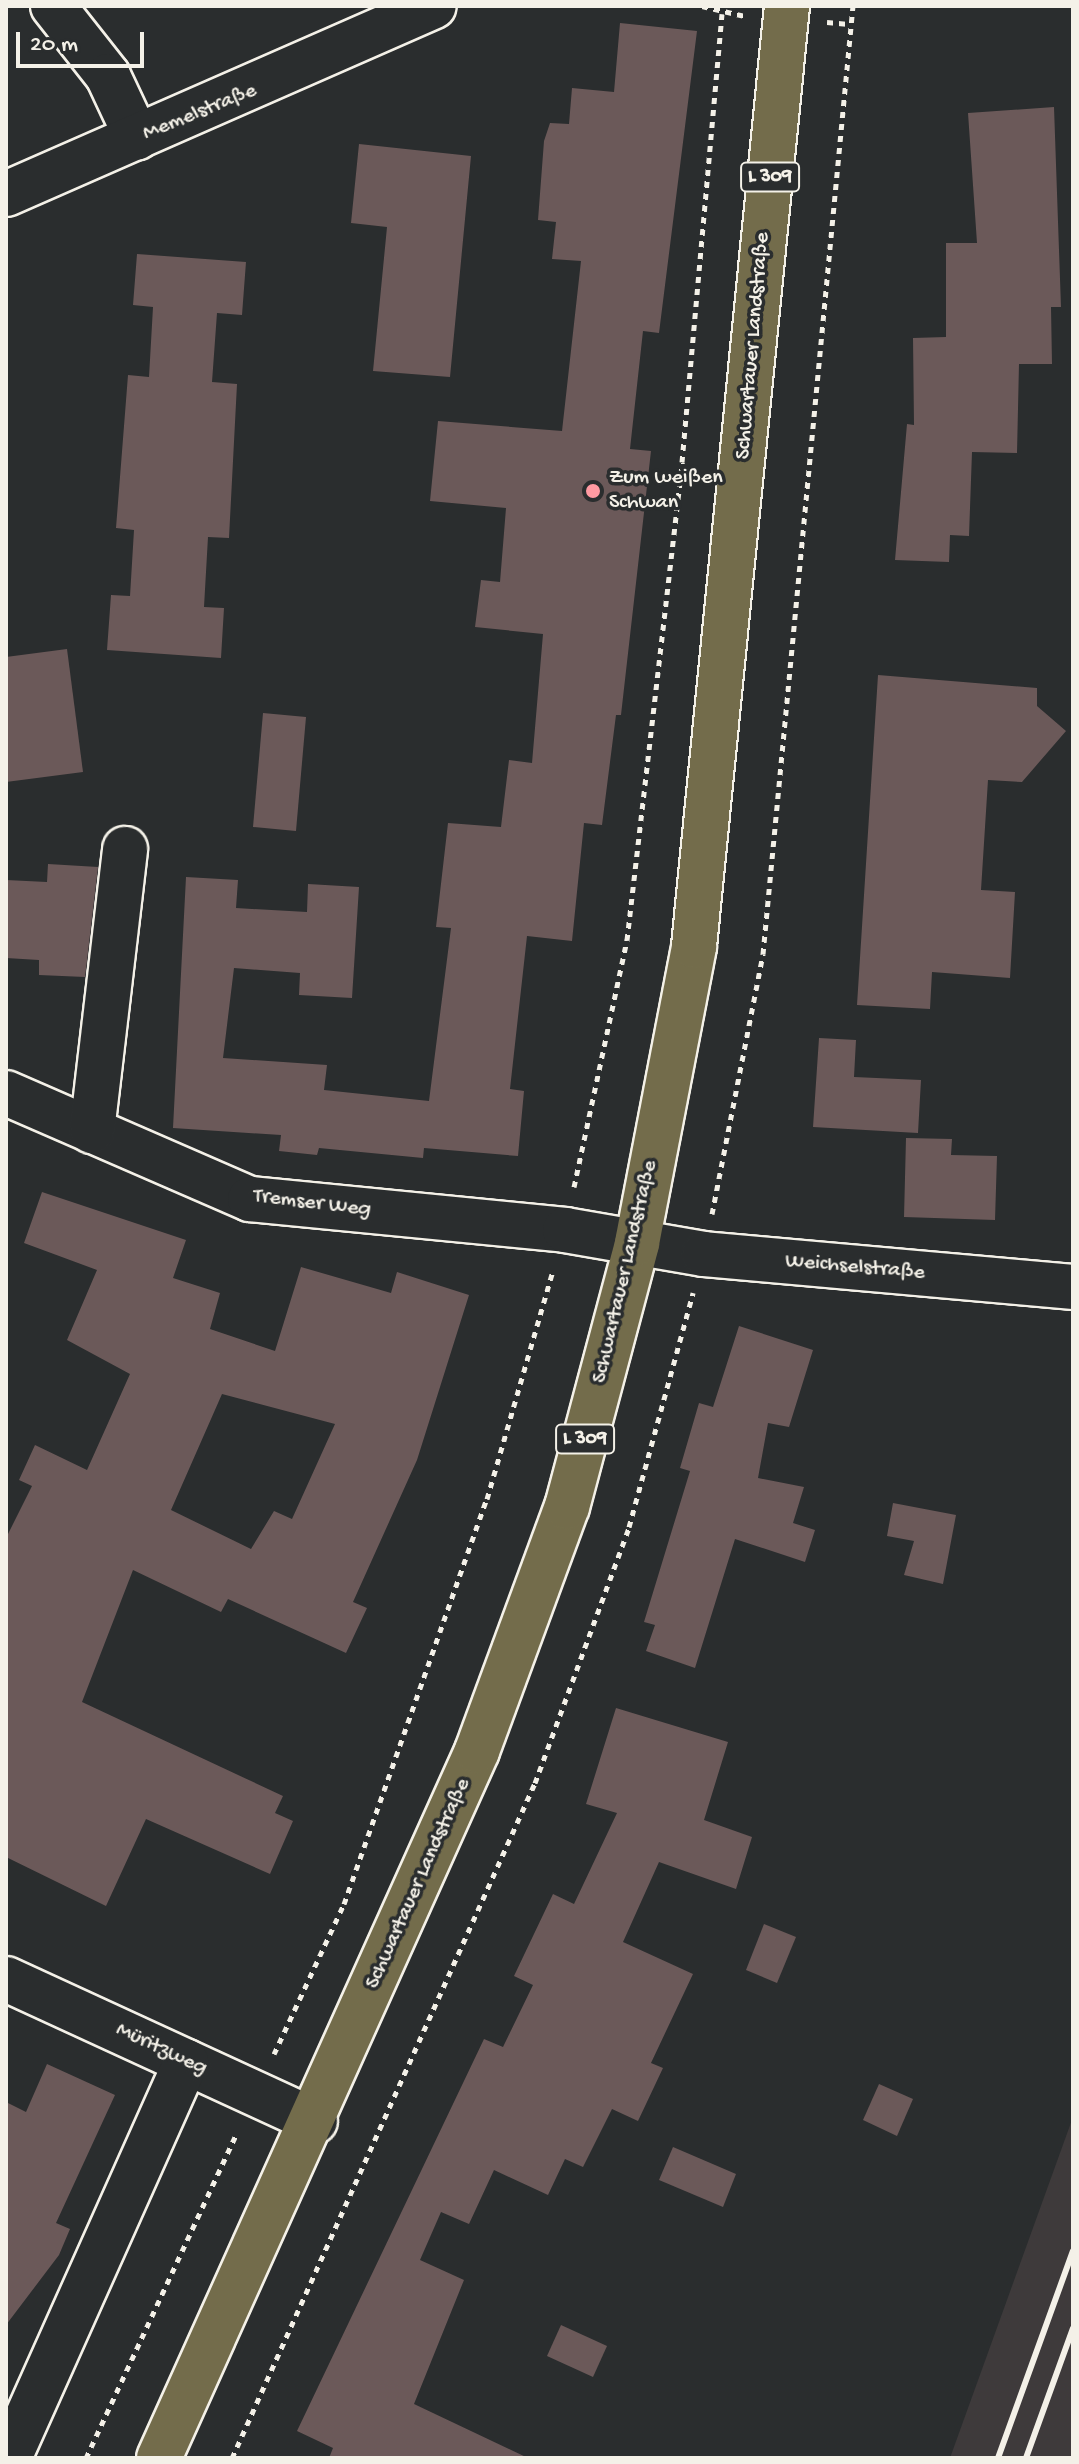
<!DOCTYPE html>
<html>
<head>
<meta charset="utf-8">
<style>
  body { margin:0 }
  #map { position:relative; width:1079px; height:2464px; overflow:hidden; background:#2a2d2e; font-family:"Gochi Hand",sans-serif }
  div>[style] { position:absolute }
  [style*='--x'] { left:calc(var(--x)*1px); top:calc(var(--y)*1px); width:calc(var(--w)*1px); rotate:calc(var(--a)*1deg) }
  .built>* { inset:0; background:#3e3a3b }
  .building>* { inset:0; background:#6b5959 }
  .path>* { height:5px; margin-top:-2.5px; transform-origin:0; background:repeating-linear-gradient(90deg,#f4f1e8 0 6px,transparent 0 12px) }
  .roads { filter:drop-shadow(2px 0 #f4f1e8) drop-shadow(-2px 0 #f4f1e8) drop-shadow(0 2px #f4f1e8) drop-shadow(0 -2px #f4f1e8) }
  .minor>* { height:44px; margin:-22px; padding:0 22px; transform-origin:22px; border-radius:22px; background:#2a2d2e }
  .major>* { height:44px; margin:-22px; padding:0 22px; transform-origin:22px; border-radius:22px; background:#736c4b }
  .rail>* { height:6px; margin:-3px; padding:0 3px; transform-origin:3px; border-radius:3px; background:#f4f1e8 }
  .dots>* { width:22px; height:22px; translate:-50% -50%; box-sizing:border-box; border:4px solid #2a2d2e; border-radius:50% }
  span { translate:-50% -50%; white-space:nowrap; text-align:center; line-height:1.15; -webkit-text-stroke:7px #2a2d2e; paint-order:stroke }
  .shield-label span { padding:2px 6px; background:#2a2d2e; border:2px solid; border-radius:6px; -webkit-text-stroke-width:0 }
  .shield-label { font-size:20px; color:#f4f1e8; font-weight:700 }
  .street-label { font-size:22px; color:#f4f1e8 }
  .poi-label { font-size:22px; color:#f4f1e8 }
  .left { translate:0 -50%; text-align:left }
  .frame { position:absolute; inset:0; border:8px solid #f4f1e8; pointer-events:none }
  .scale { position:absolute; left:16px; top:32px; width:128px; height:36px; box-sizing:border-box; border:4px solid #f4f1e8; border-top:0; padding-left:10px; font-size:24px; line-height:28px; white-space:nowrap; color:#f4f1e8; -webkit-text-stroke:6px #2a2d2e; paint-order:stroke }
</style>
</head>
<body>
<div id="map">
  <div class="built">
    <i style="clip-path:polygon(1073px 2117px,1073px 2458px,950px 2458px)"></i>
  </div>
  <div class="building">
    <i style="clip-path:polygon(620px 23px,697px 31px,659px 333px,643px 331px,630px 449px,651px 451px,621px 715px,616px 715px,602px 825px,584px 823px,572px 941px,527px 936px,510px 1089px,524px 1091px,518px 1156px,424px 1148px,423px 1158px,319px 1148px,317px 1155px,279px 1151px,281px 1135px,173px 1128px,186px 877px,238px 880px,236px 908px,307px 912px,308px 884px,359px 887px,352px 998px,299px 995px,300px 973px,234px 968px,223px 1058px,327px 1065px,324px 1090px,429px 1101px,451px 928px,436px 927px,448px 823px,501px 827px,509px 760px,532px 763px,543px 634px,475px 627px,481px 580px,500px 582px,506px 508px,430px 501px,438px 421px,562px 431px,581px 261px,552px 259px,556px 222px,538px 220px,544px 141px,550px 123px,569px 124px,572px 88px,614px 92px)"></i>
    <i style="clip-path:polygon(1054px 107px,1061px 307px,1051px 307px,1052px 364px,1019px 364px,1017px 453px,972px 452px,969px 536px,950px 535px,949px 562px,895px 560px,907px 424px,914px 425px,913px 338px,946px 337px,946px 243px,977px 243px,968px 113px)"></i>
    <i style="clip-path:polygon(359px 144px,471px 156px,450px 377px,373px 371px,387px 227px,351px 223px)"></i>
    <i style="clip-path:polygon(137px 254px,246px 262px,242px 315px,217px 313px,212px 382px,237px 384px,229px 538px,208px 537px,204px 607px,224px 608px,221px 658px,107px 650px,111px 595px,130px 596px,134px 530px,116px 528px,128px 375px,149px 377px,153px 307px,133px 305px)"></i>
    <i style="clip-path:polygon(67px 649px,83px 772px,6px 782px,6px 657px)"></i>
    <i style="clip-path:polygon(878px 675px,1037px 688px,1037px 706px,1066px 731px,1022px 782px,988px 780px,981px 890px,1015px 892px,1010px 978px,932px 972px,930px 1009px,857px 1005px)"></i>
    <i style="clip-path:polygon(263px 713px,306px 717px,296px 831px,253px 827px)"></i>
    <i style="clip-path:polygon(48px 864px,98px 867px,85px 977px,39px 975px,39px 960px,6px 958px,6px 880px,47px 882px)"></i>
    <i style="clip-path:polygon(819px 1038px,856px 1040px,854px 1077px,921px 1080px,918px 1133px,813px 1127px)"></i>
    <i style="clip-path:polygon(906px 1138px,952px 1139px,951px 1155px,997px 1156px,995px 1220px,904px 1217px)"></i>
    <i style="clip-path:polygon(evenodd,42px 1192px,186px 1240px,173px 1278px,220px 1293px,210px 1329px,275px 1351px,301px 1267px,391px 1293px,397px 1272px,469px 1295px,417px 1460px,353px 1602px,367px 1608px,346px 1653px,228px 1599px,221px 1612px,133px 1570px,82px 1702px,283px 1796px,275px 1813px,293px 1821px,270px 1874px,146px 1819px,106px 1906px,6px 1857px,6px 1538px,32px 1486px,19px 1480px,35px 1445px,87px 1470px,130px 1374px,67px 1340px,97px 1270px,24px 1243px,42px 1192px,222px 1394px,335px 1424px,292px 1519px,274px 1511px,251px 1549px,171px 1510px,222px 1394px)"></i>
    <i style="clip-path:polygon(739px 1326px,813px 1350px,789px 1427px,768px 1423px,758px 1478px,804px 1487px,793px 1523px,815px 1530px,805px 1562px,735px 1539px,695px 1668px,646px 1651px,655px 1625px,644px 1622px,690px 1471px,680px 1468px,699px 1403px,713px 1407px)"></i>
    <i style="clip-path:polygon(893px 1503px,956px 1515px,943px 1584px,904px 1575px,914px 1541px,887px 1536px)"></i>
    <i style="clip-path:polygon(616px 1708px,728px 1742px,704px 1820px,752px 1837px,736px 1889px,659px 1862px,623px 1942px,693px 1974px,651px 2063px,663px 2068px,638px 2121px,612px 2109px,583px 2167px,565px 2159px,548px 2195px,494px 2170px,469px 2224px,441px 2212px,420px 2260px,464px 2280px,414px 2404px,528px 2458px,329px 2458px,333px 2448px,297px 2431px,484px 2039px,503px 2047px,533px 1985px,514px 1976px,553px 1894px,574px 1904px,617px 1813px,586px 1804px)"></i>
    <i style="clip-path:polygon(764px 1924px,796px 1937px,777px 1983px,746px 1970px)"></i>
    <i style="clip-path:polygon(47px 2064px,115px 2095px,56px 2223px,70px 2229px,59px 2255px,6px 2325px,6px 2102px,26px 2112px)"></i>
    <i style="clip-path:polygon(879px 2084px,913px 2099px,897px 2136px,863px 2120px)"></i>
    <i style="clip-path:polygon(673px 2147px,736px 2174px,723px 2207px,659px 2180px)"></i>
    <i style="clip-path:polygon(561px 2325px,607px 2346px,593px 2377px,547px 2356px)"></i>
  </div>
  <div class="path">
    <i style="--x:702;--y:6;--w:44;--a:13.1"></i>
    <i style="--x:827;--y:22;--w:22;--a:5"></i>
    <i style="--x:574;--y:1187;--w:253;--a:-77.9"></i>
    <i style="--x:627;--y:940;--w:481;--a:-83.4"></i>
    <i style="--x:682;--y:462;--w:450;--a:-84.9"></i>
    <i style="--x:712;--y:1214;--w:265;--a:-78.9"></i>
    <i style="--x:763;--y:954;--w:952;--a:-84.58"></i>
    <i style="--x:274;--y:2054;--w:166;--a:-65"></i>
    <i style="--x:344;--y:1904;--w:430;--a:-70.6"></i>
    <i style="--x:487;--y:1499;--w:238;--a:-73.9"></i>
    <i style="--x:86;--y:2458;--w:359;--a:-65.1"></i>
    <i style="--x:232;--y:2458;--w:740;--a:-65.83"></i>
    <i style="--x:535;--y:1783;--w:273;--a:-69.8"></i>
    <i style="--x:629;--y:1527;--w:243;--a:-74.7"></i>
  </div>
  <div class="roads">
    <div class="minor">
      <i style="--x:53;--y:6;--w:89;--a:51.8"></i>
      <i style="--x:108;--y:76;--w:68;--a:64.9"></i>
      <i style="--x:6;--y:194;--w:467;--a:-23.7"></i>
      <i style="--x:6;--y:1093;--w:266;--a:23.5"></i>
      <i style="--x:250;--y:1199;--w:317;--a:5.6"></i>
      <i style="--x:565;--y:1230;--w:141;--a:9.8"></i>
      <i style="--x:704;--y:1254;--w:370;--a:5.1"></i>
      <i style="--x:92;--y:1131;--w:284;--a:-83.3"></i>
      <i style="--x:6;--y:1979;--w:340;--a:24.7"></i>
      <i style="--x:9;--y:2458;--w:434;--a:-65.9"></i>
    </div>
    <div class="major">
      <i style="--x:159;--y:2458;--w:775;--a:-65.78"></i>
      <i style="--x:477;--y:1751;--w:260;--a:-69.8"></i>
      <i style="--x:567;--y:1507;--w:273;--a:-75.1"></i>
      <i style="--x:637;--y:1243;--w:302;--a:-79.1"></i>
      <i style="--x:694;--y:946;--w:945;--a:-84.35"></i>
    </div>
  </div>
  <div class="rail">
    <i style="--x:998;--y:2458;--w:220;--a:-70.1"></i>
    <i style="--x:1026;--y:2458;--w:138;--a:-70.1"></i>
  </div>
  <div class="dots">
    <i style="left:593px;top:491px;background:#ff9aa2"></i>
  </div>
  <div class="shield-label">
    <span style="left:770px;top:177px">L 309</span>
    <span style="left:585px;top:1439px">L 309</span>
  </div>
  <div class="street-label">
    <span style="left:200px;top:113px;rotate:-22deg">Memelstraße</span>
    <span style="left:754px;top:346px;rotate:-85deg">Schwartauer Landstraße</span>
    <span style="left:312px;top:1204px;rotate:7deg">Tremser Weg</span>
    <span style="left:855px;top:1268px;rotate:5deg">Weichselstraße</span>
    <span style="left:626px;top:1272px;rotate:-77deg">Schwartauer Landstraße</span>
    <span style="left:419px;top:1884px;rotate:-66deg">Schwartauer Landstraße</span>
    <span style="left:161px;top:2050px;rotate:25deg">Müritzweg</span>
  </div>
  <div class="poi-label">
    <span class="left" style="left:609px;top:491px">Zum weißen<br>Schwan</span>
  </div>
  <div class="frame"></div>
  <div class="scale">20 m</div>
</div>
</body>
</html>
